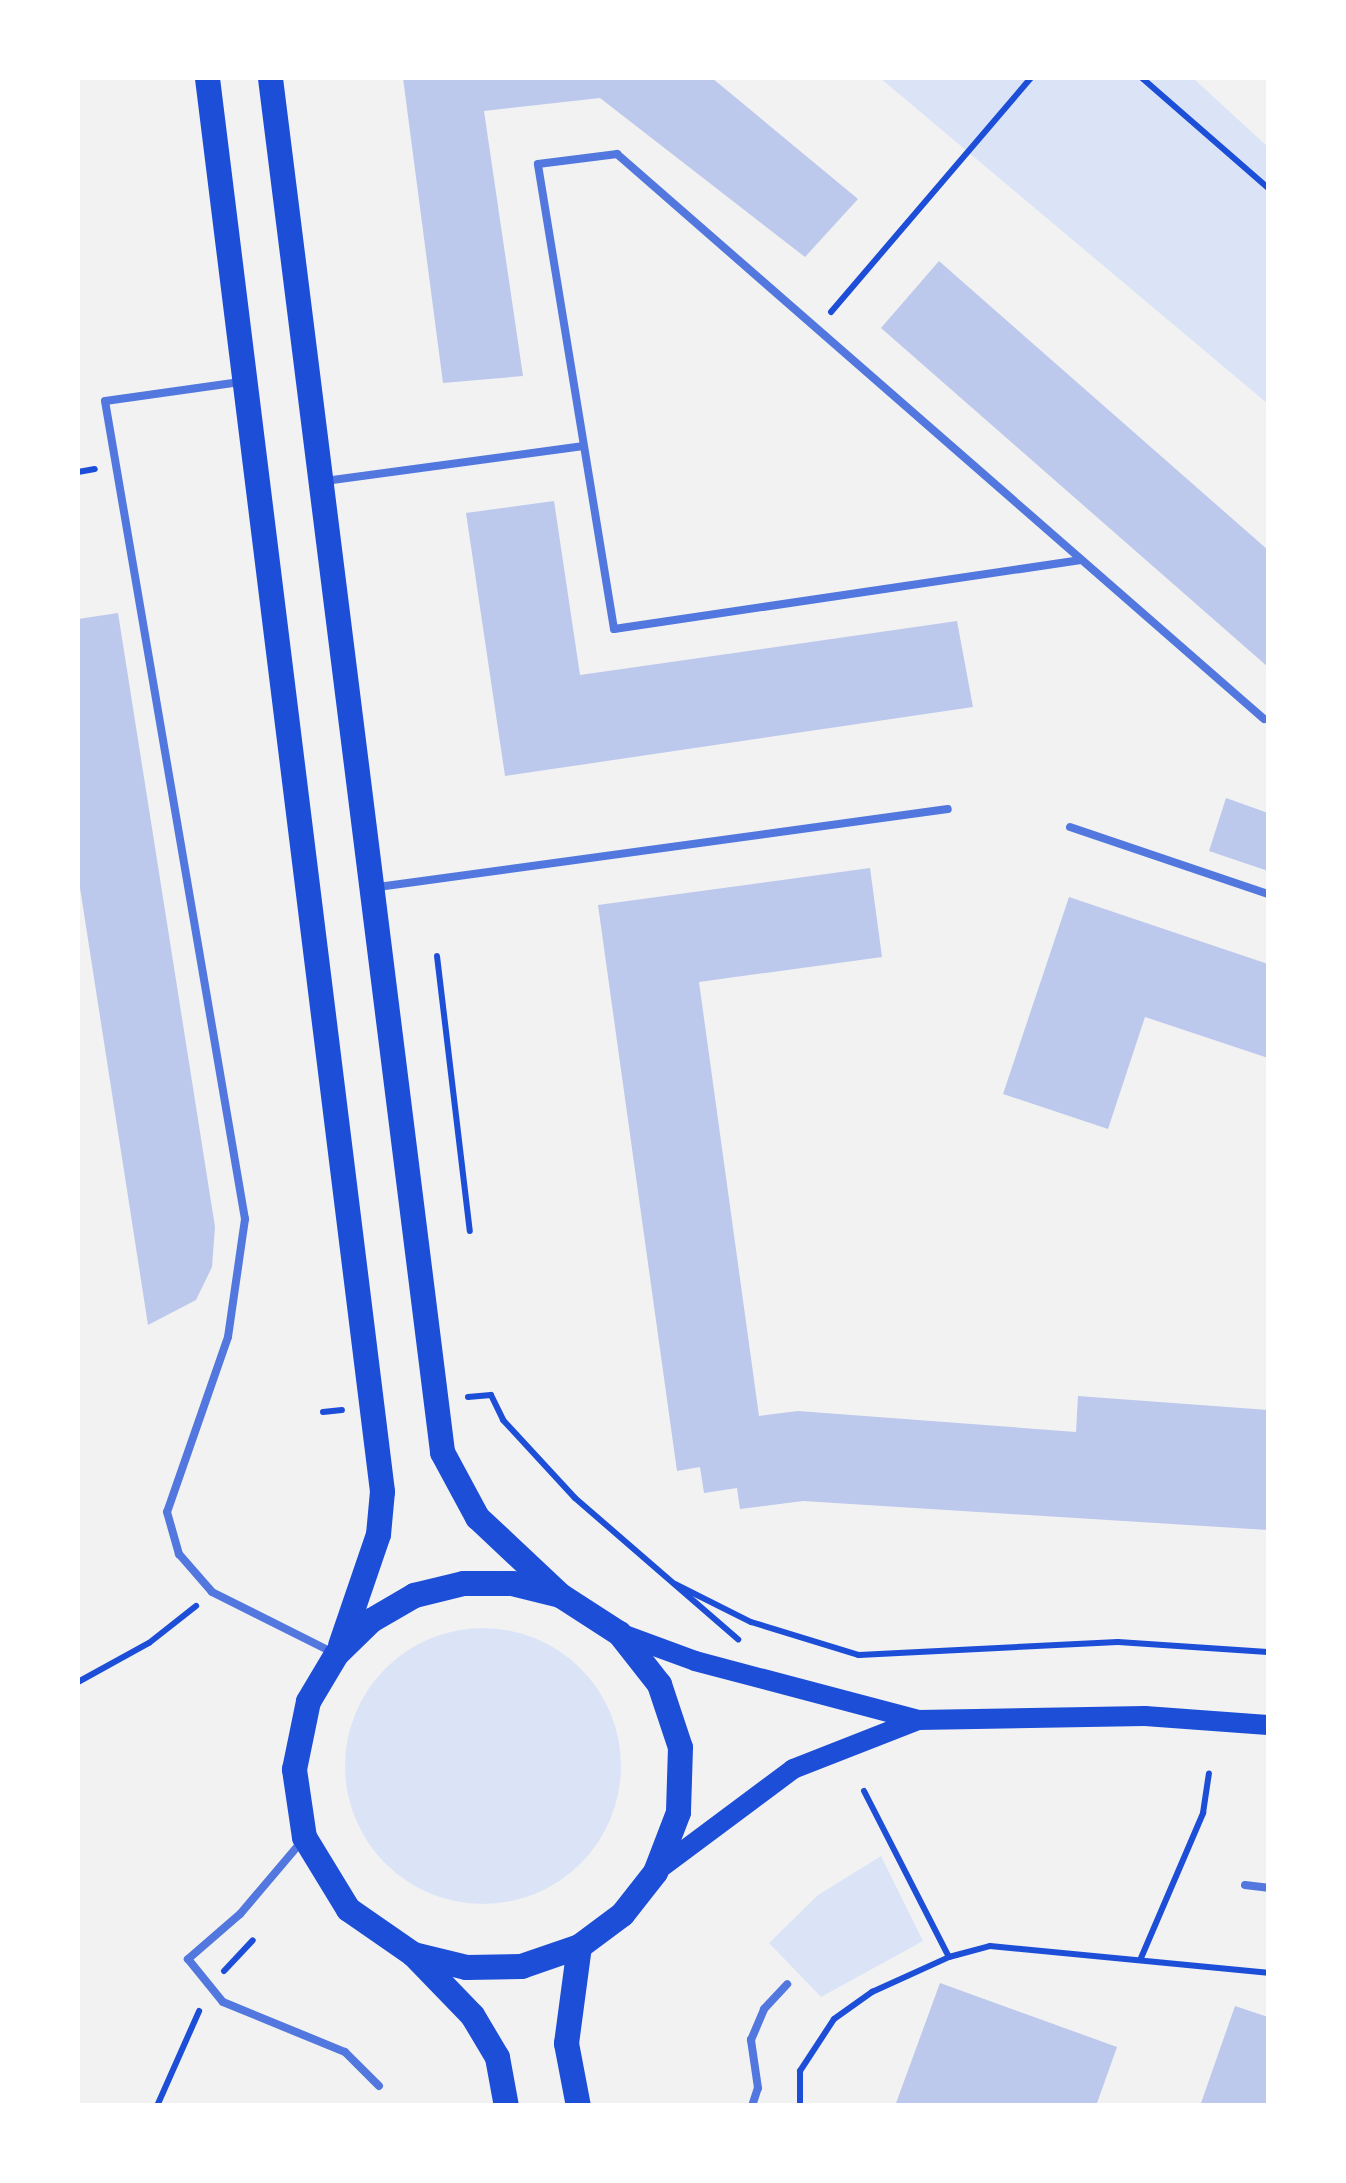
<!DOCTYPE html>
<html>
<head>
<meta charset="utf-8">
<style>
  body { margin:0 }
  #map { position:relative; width:1346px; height:2183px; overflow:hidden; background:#f2f2f2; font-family:Roboto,sans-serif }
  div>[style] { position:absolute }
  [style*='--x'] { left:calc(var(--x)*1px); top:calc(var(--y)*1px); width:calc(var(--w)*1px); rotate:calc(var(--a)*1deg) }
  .green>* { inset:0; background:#dbe4f7 }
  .round { border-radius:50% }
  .building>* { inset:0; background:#bdc9ec }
  .path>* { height:6px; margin:-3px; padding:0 3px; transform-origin:3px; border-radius:3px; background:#1d4ed8 }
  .service>* { height:8px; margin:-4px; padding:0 4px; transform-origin:4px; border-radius:4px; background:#5277de }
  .secondary>* { height:20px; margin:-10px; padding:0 10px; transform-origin:10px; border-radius:10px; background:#1d4ed8 }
  .primary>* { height:25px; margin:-12.5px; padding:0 12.5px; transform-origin:12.5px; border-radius:12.5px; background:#1d4ed8 }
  span { translate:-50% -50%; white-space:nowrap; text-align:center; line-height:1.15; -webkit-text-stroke:8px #fff; paint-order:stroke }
  .frame { position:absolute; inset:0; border:80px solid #fff; pointer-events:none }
</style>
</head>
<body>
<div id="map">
  <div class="green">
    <i style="clip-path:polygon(880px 78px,1193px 78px,1268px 147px,1268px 404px)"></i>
    <i class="round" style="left:345px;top:1628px;width:276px;height:276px"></i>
    <i style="clip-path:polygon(881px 1856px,923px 1941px,821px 1997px,769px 1943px,818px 1895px)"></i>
  </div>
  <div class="building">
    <i style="clip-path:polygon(403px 78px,712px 78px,858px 199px,805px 257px,600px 98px,484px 111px,523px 376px,443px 383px)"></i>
    <i style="clip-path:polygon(939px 261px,1268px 550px,1268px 667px,881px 328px)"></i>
    <i style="clip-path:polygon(554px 501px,580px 675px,957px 621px,973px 707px,505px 776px,466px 513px)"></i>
    <i style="clip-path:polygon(118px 613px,215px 1227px,212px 1267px,196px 1300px,148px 1325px,78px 875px,78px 619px)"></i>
    <i style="clip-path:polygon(1226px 798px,1268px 813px,1268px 871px,1209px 851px)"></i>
    <i style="clip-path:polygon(870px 868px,882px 957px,699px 982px,759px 1416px,798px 1411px,1076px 1432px,1078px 1396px,1268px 1410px,1268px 1530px,803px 1501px,740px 1509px,737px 1488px,704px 1493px,700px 1467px,677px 1471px,598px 905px)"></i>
    <i style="clip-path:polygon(1069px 897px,1268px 964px,1268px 1058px,1145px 1017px,1108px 1129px,1003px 1094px)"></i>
    <i style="clip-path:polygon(940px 1983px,1117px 2047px,1096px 2106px,895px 2106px)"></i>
    <i style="clip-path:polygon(1235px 2006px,1268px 2017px,1268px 2106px,1200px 2106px)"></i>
  </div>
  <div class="path">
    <i style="--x:1142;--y:78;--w:167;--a:41.1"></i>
    <i style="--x:831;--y:312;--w:308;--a:-49.5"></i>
    <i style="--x:78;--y:472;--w:17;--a:-10"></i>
    <i style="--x:437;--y:956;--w:277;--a:83.2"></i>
    <i style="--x:468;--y:1397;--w:23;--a:-5"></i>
    <i style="--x:491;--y:1395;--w:28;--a:64"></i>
    <i style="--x:503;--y:1420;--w:106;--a:47.3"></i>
    <i style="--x:575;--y:1498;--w:216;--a:40.9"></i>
    <i style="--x:323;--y:1412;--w:19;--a:-6"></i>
    <i style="--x:675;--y:1584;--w:85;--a:26.6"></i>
    <i style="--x:751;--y:1622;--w:113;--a:17"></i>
    <i style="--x:859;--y:1655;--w:259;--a:-2.9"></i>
    <i style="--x:1118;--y:1642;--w:150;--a:3.8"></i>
    <i style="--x:78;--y:1682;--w:81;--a:-28.8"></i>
    <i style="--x:149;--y:1643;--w:60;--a:-38.2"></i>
    <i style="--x:864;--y:1791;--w:186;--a:62.9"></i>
    <i style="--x:1141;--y:1958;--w:158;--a:-66.8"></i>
    <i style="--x:1203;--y:1813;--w:40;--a:-81.5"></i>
    <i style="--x:224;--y:1971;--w:42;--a:-46.9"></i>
    <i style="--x:157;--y:2106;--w:104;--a:-66.1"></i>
    <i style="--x:800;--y:2106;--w:35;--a:-90"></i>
    <i style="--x:800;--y:2071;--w:62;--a:-56.8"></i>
    <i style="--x:834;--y:2019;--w:47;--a:-35.4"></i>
    <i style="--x:872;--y:1992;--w:85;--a:-24.4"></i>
    <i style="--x:949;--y:1957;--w:42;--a:-15"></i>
    <i style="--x:990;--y:1946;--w:279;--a:5.5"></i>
  </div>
  <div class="service">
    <i style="--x:240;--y:382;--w:136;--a:172"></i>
    <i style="--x:105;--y:401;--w:830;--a:80.29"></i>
    <i style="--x:245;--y:1219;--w:119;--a:98.2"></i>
    <i style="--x:228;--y:1337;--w:185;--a:109.2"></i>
    <i style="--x:167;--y:1512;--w:44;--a:74.1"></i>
    <i style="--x:179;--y:1554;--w:50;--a:49"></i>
    <i style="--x:212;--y:1592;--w:134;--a:26.6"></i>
    <i style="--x:325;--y:481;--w:261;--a:-7.7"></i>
    <i style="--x:1081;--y:560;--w:472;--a:171.6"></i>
    <i style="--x:614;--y:629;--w:471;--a:-99.3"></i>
    <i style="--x:538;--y:164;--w:80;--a:-7.2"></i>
    <i style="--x:617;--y:154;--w:859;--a:41.13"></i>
    <i style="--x:1070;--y:827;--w:209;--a:18.7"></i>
    <i style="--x:378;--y:887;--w:575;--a:-7.79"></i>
    <i style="--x:302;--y:1841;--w:96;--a:130.3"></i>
    <i style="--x:240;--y:1914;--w:69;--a:139.1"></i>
    <i style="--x:188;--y:1959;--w:55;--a:50.9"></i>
    <i style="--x:223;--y:2002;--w:132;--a:22.3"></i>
    <i style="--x:345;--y:2052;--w:48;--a:45"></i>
    <i style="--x:1245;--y:1885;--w:23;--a:7"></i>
    <i style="--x:752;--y:2106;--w:19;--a:-72"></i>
    <i style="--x:758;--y:2088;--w:49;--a:-98.3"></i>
    <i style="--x:751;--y:2040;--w:34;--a:-67"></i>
    <i style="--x:764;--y:2009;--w:34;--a:-47"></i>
  </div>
  <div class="secondary">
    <i style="--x:619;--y:1633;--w:81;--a:20.2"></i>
    <i style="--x:695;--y:1661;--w:231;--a:14.8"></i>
    <i style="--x:918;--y:1720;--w:227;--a:-1"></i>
    <i style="--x:1145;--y:1716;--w:123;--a:4.2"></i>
    <i style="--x:655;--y:1872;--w:172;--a:-36.7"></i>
    <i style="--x:793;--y:1769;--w:134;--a:-21.4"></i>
  </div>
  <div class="primary">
    <i style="--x:207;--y:78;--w:1424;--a:82.94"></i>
    <i style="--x:382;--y:1491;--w:43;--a:95.3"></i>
    <i style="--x:378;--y:1534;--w:117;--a:108.9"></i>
    <i style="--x:270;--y:78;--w:1385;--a:82.86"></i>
    <i style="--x:442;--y:1452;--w:74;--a:61.7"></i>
    <i style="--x:477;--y:1517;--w:114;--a:43.2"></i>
    <i style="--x:560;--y:1595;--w:70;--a:32.8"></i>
    <i style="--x:619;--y:1633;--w:65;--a:51.9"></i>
    <i style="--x:659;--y:1684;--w:66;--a:71.6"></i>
    <i style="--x:680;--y:1747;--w:65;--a:91.8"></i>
    <i style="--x:678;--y:1812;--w:64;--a:111"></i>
    <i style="--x:655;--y:1872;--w:53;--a:128.2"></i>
    <i style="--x:622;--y:1914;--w:54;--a:143.3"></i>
    <i style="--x:579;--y:1946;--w:61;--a:161"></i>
    <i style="--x:521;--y:1966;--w:55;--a:179"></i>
    <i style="--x:466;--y:1967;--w:55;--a:-166.2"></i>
    <i style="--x:413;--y:1954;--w:79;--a:-145.3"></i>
    <i style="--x:348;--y:1909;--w:84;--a:-121.4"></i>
    <i style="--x:304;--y:1837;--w:69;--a:-98.4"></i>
    <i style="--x:294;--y:1769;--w:69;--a:-78.4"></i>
    <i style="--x:308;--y:1701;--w:55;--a:-59.2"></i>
    <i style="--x:336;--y:1654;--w:49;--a:-44.2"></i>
    <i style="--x:371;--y:1620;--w:50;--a:-30.2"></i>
    <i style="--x:414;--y:1595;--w:50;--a:-13.8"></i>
    <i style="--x:463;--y:1583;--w:49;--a:0"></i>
    <i style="--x:512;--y:1583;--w:49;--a:14"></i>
    <i style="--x:413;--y:1954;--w:85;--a:46"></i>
    <i style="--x:472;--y:2015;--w:49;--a:59.2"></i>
    <i style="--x:497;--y:2057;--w:50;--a:79.6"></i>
    <i style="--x:578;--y:2106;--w:64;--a:-100.8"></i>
    <i style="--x:566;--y:2043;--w:98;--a:-82.4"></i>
  </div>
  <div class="frame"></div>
</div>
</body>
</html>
